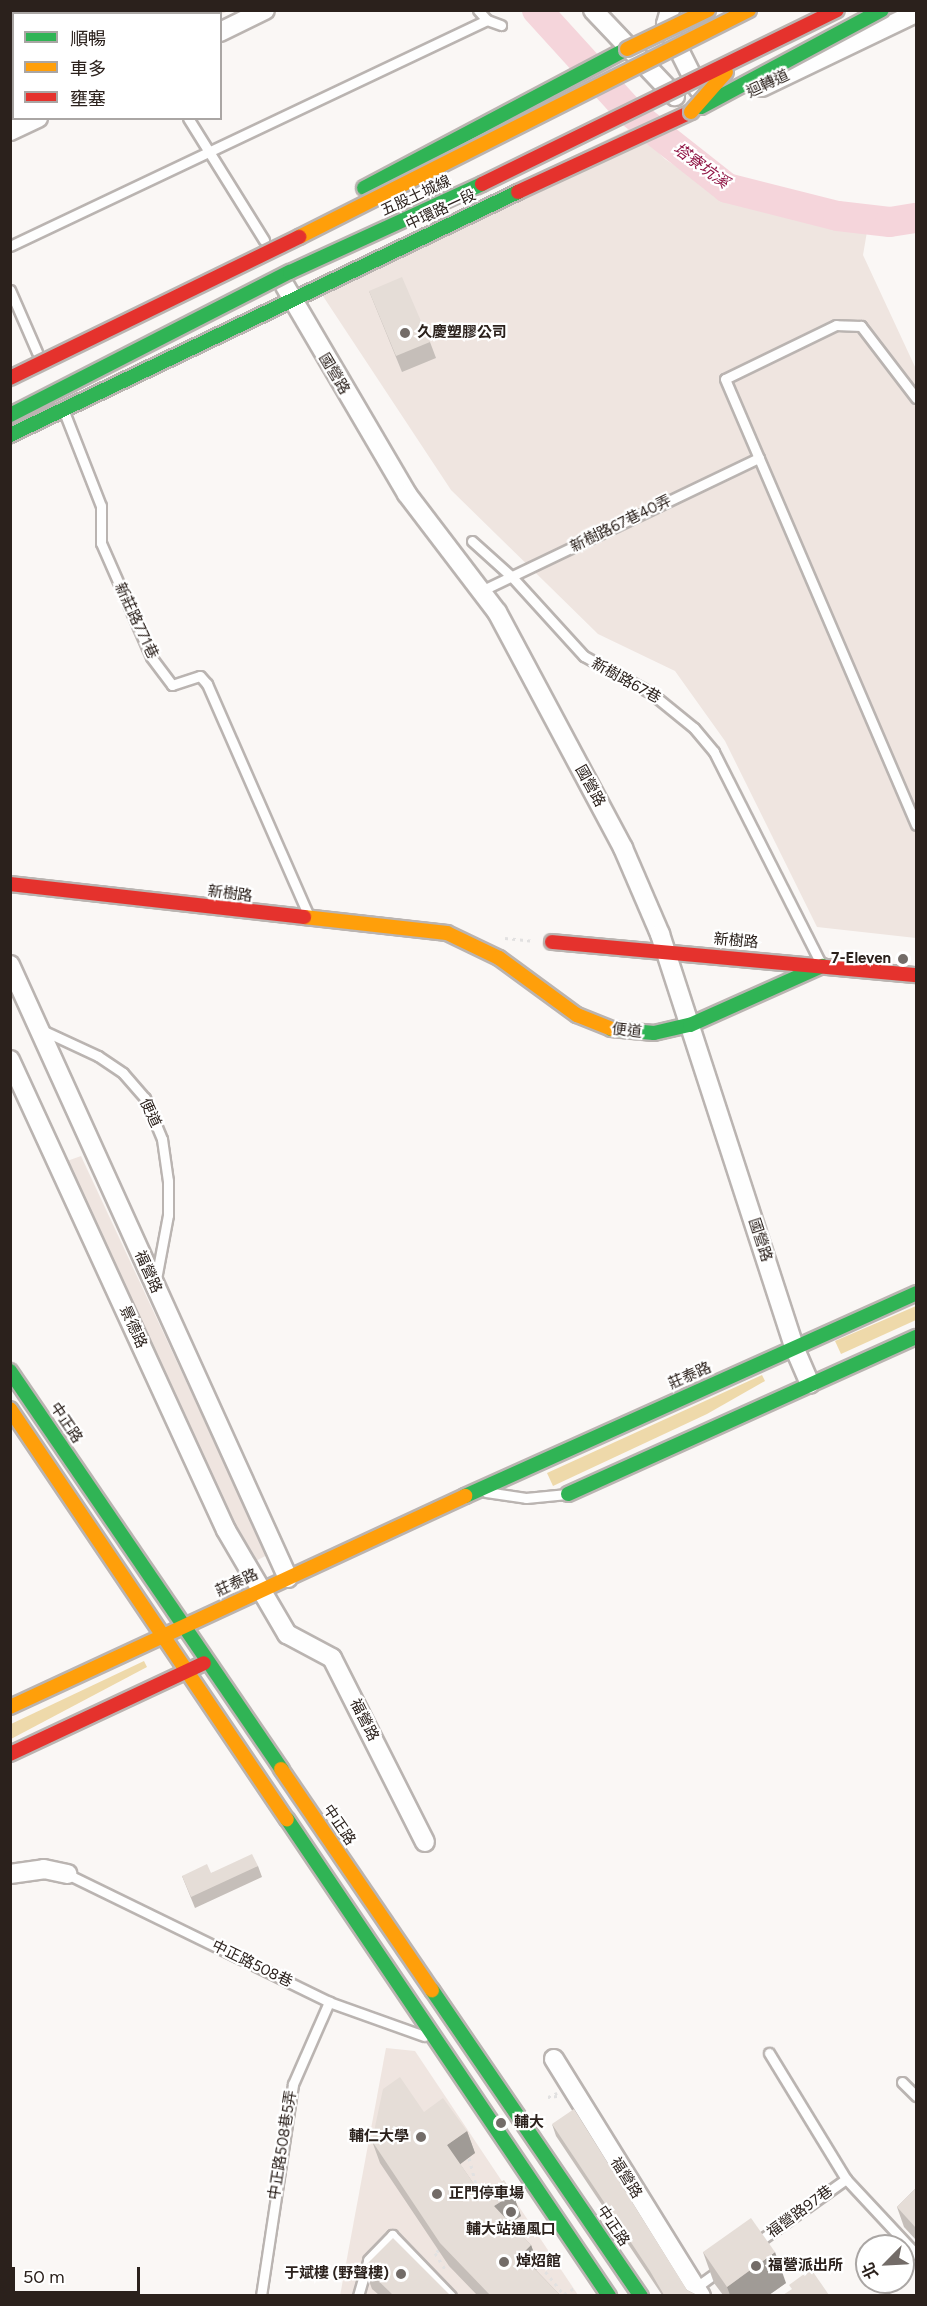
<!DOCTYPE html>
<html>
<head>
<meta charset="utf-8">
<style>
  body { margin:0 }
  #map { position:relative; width:927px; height:2306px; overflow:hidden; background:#faf7f5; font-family:Figtree,"Noto Sans TC",sans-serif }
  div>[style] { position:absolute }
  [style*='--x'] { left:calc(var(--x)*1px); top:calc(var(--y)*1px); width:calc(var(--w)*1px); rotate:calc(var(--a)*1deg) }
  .built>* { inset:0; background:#efe5e0 }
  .green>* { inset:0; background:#eed9aa }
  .river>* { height:30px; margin:-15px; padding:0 15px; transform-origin:15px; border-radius:15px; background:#f5d5db }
  .path>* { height:3px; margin-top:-1.5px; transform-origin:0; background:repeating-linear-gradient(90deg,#e2e1e1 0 3px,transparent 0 7.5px) }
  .roads { filter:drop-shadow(2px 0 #bab4b1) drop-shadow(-2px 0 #bab4b1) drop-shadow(0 2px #bab4b1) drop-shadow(0 -2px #bab4b1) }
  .lane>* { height:9px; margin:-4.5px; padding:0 4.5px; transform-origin:4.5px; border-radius:4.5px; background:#fefefe }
  .street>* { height:18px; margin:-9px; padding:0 9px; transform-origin:9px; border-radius:9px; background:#fefefe }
  .fast>* { height:14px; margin:-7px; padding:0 7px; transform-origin:7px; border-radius:7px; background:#30b455 }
  .slow>* { height:14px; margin:-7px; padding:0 7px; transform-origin:7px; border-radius:7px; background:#ff9f0a }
  .jam>* { height:14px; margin:-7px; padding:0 7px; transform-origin:7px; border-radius:7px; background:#e5322d }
  .bridges { filter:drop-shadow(2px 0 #bab4b1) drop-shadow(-2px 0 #bab4b1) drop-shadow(0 2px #bab4b1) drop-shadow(0 -2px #bab4b1) }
  .fast-bridge>* { height:14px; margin:-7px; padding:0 7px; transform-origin:7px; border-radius:7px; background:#30b455 }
  .slow-bridge>* { height:14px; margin:-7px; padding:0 7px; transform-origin:7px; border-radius:7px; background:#ff9f0a }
  .jam-bridge>* { height:14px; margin:-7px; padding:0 7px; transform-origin:7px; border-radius:7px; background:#e5322d }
  .wall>* { inset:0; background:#c5beb9 }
  .shaded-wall>* { inset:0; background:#a09b96 }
  .building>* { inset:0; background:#e5ddd7 }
  .dots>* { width:16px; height:16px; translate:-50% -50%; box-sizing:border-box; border:3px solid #fff; border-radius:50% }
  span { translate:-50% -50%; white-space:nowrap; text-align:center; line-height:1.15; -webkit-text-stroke:4.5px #fff; paint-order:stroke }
  .street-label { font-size:15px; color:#2b211c }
  .poi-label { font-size:15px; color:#2b211c; font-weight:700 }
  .left { translate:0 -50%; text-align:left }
  .right { translate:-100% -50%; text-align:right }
  .water-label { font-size:16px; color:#901645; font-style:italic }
  .frame { position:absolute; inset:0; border:12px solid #2b211c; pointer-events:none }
  .legend { position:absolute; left:12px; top:12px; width:210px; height:108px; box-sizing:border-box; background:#fff; border:2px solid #aaa6a4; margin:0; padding:8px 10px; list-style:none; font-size:18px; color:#2b211c }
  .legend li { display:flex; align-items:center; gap:12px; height:30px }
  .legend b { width:30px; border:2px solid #aaa6a4 }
  .north { position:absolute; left:855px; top:2234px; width:60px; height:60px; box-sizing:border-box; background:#fff; border:2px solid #aaa6a4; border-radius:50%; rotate:246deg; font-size:16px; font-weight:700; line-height:24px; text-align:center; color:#2b211c }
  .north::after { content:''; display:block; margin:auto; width:21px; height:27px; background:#736c68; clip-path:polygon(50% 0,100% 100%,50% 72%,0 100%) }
  .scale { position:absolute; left:12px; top:2267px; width:128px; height:27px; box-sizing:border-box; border:3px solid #2b211c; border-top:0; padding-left:8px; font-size:18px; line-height:21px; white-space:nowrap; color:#2b211c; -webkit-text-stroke:4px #fff; paint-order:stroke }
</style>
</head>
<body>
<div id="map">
  <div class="built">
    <i style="clip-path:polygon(10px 11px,229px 11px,221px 14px,14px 14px,11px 112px)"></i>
    <i style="clip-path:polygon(633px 127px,665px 159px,704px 185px,753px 204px,868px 226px,863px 255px,916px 369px,916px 938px,817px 927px,725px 741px,675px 671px,598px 634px,451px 490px,313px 281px)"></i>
    <i style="clip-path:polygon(81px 1156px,267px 1555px,252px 1563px,194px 1448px,67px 1161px)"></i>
    <i style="clip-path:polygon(386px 2048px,415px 2051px,578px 2295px,340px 2296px)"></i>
  </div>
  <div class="green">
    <i style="clip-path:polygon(916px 1306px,916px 1320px,841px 1354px,835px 1341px)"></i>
    <i style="clip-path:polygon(762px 1375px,765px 1381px,707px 1414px,553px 1486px,547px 1473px)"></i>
    <i style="clip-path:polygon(144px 1661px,147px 1667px,11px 1739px,11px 1724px)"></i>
  </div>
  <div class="river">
    <i style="--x:537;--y:10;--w:135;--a:47.7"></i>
    <i style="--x:628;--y:110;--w:126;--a:38.2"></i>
    <i style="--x:727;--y:188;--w:114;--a:14.2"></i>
    <i style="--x:838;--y:216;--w:52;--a:6.6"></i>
    <i style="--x:890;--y:222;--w:26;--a:-9"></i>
  </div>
  <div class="path">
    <i style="--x:505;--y:938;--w:27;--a:6"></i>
    <i style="--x:557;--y:2096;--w:9;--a:174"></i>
    <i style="--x:548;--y:2097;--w:10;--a:-24"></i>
    <i style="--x:469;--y:2158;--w:34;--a:75"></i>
    <i style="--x:439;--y:2250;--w:5;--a:143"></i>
    <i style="--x:435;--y:2253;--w:19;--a:58"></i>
    <i style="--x:536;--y:2260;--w:46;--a:51.1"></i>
    <i style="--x:564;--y:2294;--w:14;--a:-30"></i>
  </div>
  <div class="roads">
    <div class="lane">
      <i style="--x:478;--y:10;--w:13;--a:48"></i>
      <i style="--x:487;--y:20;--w:15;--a:20"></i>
      <i style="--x:188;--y:118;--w:144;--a:58.1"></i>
      <i style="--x:10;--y:246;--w:528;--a:-25.35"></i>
      <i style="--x:10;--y:290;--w:68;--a:66.5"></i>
      <i style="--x:916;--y:398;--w:91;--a:-127.4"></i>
      <i style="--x:861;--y:326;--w:25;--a:-178"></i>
      <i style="--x:836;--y:325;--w:123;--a:154.1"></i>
      <i style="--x:725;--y:379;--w:485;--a:66.8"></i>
      <i style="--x:63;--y:409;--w:104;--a:68.6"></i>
      <i style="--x:101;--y:506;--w:37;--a:90"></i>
      <i style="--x:101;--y:543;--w:124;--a:66.3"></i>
      <i style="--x:151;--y:657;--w:35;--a:53"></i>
      <i style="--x:172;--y:685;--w:29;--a:-18"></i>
      <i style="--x:200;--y:676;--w:11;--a:49"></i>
      <i style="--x:207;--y:684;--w:251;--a:66.3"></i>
      <i style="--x:472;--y:541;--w:54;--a:42"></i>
      <i style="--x:512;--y:577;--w:107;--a:47.7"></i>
      <i style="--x:584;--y:656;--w:77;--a:28.9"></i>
      <i style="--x:651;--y:693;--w:55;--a:39.1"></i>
      <i style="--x:694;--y:728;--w:31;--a:50"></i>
      <i style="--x:714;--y:752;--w:237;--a:63.2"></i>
      <i style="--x:483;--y:590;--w:306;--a:-25.6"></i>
      <i style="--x:42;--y:1030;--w:62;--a:24.9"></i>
      <i style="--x:98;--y:1056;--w:30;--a:34"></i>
      <i style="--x:123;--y:1073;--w:33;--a:49"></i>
      <i style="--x:145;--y:1098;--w:44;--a:67.5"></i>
      <i style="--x:162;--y:1139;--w:42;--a:81.9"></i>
      <i style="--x:168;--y:1181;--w:34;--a:90"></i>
      <i style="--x:168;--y:1215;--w:65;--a:100.6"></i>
      <i style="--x:486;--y:1492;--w:40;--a:8.5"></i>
      <i style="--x:526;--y:1498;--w:41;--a:-5.6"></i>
      <i style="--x:67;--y:1874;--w:292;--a:26"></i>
      <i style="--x:329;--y:2002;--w:101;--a:19.7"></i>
      <i style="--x:769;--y:2053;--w:148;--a:58.6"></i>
      <i style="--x:846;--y:2179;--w:103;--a:47"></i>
      <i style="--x:902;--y:2082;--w:20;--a:45"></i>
      <i style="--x:755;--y:2244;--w:112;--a:-35.5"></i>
      <i style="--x:695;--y:2288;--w:31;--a:-36"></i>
      <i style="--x:261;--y:2296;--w:214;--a:-81.4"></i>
      <i style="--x:293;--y:2084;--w:90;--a:-66.3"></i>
      <i style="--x:358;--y:2296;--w:37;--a:-74"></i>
      <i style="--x:368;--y:2260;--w:35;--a:-46"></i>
      <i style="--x:392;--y:2235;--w:85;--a:46"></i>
    </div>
    <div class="street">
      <i style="--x:593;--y:10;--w:119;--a:46.4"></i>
      <i style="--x:670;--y:10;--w:15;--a:106"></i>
      <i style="--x:666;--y:24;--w:72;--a:63.4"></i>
      <i style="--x:220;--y:32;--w:50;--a:-26.1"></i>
      <i style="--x:762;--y:87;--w:171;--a:-25.7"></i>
      <i style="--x:10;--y:131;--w:31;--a:-25"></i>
      <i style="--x:285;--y:286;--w:241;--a:59.6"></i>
      <i style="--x:407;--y:494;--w:148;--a:52.7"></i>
      <i style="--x:497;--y:612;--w:268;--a:61.9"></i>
      <i style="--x:623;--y:848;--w:94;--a:66.7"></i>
      <i style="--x:660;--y:934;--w:434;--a:72"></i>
      <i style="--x:794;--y:1347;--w:40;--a:66.6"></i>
      <i style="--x:10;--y:965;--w:673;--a:65.61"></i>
      <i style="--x:10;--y:1060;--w:517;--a:65.32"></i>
      <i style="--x:226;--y:1530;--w:121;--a:59.6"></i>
      <i style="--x:287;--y:1634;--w:51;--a:28.1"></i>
      <i style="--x:332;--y:1658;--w:206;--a:63.2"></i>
      <i style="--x:10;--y:1874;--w:34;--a:-8"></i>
      <i style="--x:44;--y:1869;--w:24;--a:12"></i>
      <i style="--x:554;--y:2059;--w:279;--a:58.2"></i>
    </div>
    <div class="fast">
      <i style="--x:364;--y:188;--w:297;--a:-27.9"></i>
      <i style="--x:10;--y:435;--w:563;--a:-25.56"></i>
      <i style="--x:611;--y:1029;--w:43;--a:5.3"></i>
      <i style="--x:654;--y:1033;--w:37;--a:-13"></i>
      <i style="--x:690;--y:1025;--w:145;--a:-24.1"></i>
      <i style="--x:10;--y:1371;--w:482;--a:55.7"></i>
      <i style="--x:568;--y:1494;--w:382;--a:-24.3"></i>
      <i style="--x:465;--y:1496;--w:495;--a:-24.2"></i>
      <i style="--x:287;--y:1819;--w:576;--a:55.98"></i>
      <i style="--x:432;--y:1990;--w:371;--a:55.7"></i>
    </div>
    <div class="slow">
      <i style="--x:304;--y:917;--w:144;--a:6.4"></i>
      <i style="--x:447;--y:933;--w:58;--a:25.7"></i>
      <i style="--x:499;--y:958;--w:97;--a:36.2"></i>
      <i style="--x:577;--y:1015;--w:37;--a:22"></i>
      <i style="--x:10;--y:1409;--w:495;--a:56"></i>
      <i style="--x:10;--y:1707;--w:502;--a:-24.88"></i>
      <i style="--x:281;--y:1769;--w:268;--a:55.7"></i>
    </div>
    <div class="jam">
      <i style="--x:518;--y:192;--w:191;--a:-24.8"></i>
      <i style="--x:10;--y:884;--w:296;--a:6.4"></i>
      <i style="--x:552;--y:942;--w:365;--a:5.2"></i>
      <i style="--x:10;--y:1754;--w:214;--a:-25.1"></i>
    </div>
  </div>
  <div class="bridges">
    <div class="fast-bridge">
      <i style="--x:701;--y:107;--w:205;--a:-28.2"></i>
      <i style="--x:10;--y:415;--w:314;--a:-27.1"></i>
      <i style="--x:290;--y:272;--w:211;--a:-24.6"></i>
    </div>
    <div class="slow-bridge">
      <i style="--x:627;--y:49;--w:90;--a:-25.7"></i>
      <i style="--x:691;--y:112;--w:53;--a:-48.8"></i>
      <i style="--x:299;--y:237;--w:504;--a:-26.77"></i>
    </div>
    <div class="jam-bridge">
      <i style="--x:482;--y:184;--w:395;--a:-26.1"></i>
      <i style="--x:10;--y:378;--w:322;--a:-26"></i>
    </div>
  </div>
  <div class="wall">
    <i style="clip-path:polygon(132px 10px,210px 10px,204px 14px,133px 14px)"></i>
    <i style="clip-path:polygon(10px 11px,14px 14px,14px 77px,10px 79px)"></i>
    <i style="clip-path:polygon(369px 291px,430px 342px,436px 358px,402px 372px)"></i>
    <i style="clip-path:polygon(258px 1866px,262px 1877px,195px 1908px,182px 1876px,211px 1873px)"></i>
    <i style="clip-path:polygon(424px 2112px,467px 2131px,475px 2153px,460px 2164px,481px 2194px,513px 2194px,521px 2216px,510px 2223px,531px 2245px,539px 2267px,536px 2270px,560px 2295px,477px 2295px,449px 2266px,380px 2163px,372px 2141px)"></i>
    <i style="clip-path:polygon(552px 2124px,687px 2290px,697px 2295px,662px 2295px,556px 2136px)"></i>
    <i style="clip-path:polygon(916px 2188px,916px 2240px,904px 2227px,897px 2207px)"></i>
    <i style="clip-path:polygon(703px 2252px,786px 2283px,769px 2295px,723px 2295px,714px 2283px)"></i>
    <i style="clip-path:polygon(364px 2267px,450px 2295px,379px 2295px,372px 2289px)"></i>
  </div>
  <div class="shaded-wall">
    <i style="clip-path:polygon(467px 2131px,475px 2153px,455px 2168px,447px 2145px)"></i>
    <i style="clip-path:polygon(513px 2194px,521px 2216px,502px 2229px,494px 2206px)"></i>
    <i style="clip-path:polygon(531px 2245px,539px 2267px,529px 2277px,521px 2255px)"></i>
    <i style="clip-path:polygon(775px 2252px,786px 2283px,769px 2295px,730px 2295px,727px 2287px)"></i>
  </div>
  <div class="building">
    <i style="clip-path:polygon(44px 10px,46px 14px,14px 14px,14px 58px,10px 59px,10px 11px)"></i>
    <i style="clip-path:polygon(132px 10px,170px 10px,171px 14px,134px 14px)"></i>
    <i style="clip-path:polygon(402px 277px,430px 342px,396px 356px,369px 291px)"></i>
    <i style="clip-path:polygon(252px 1854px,258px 1866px,191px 1897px,182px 1876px,207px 1864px,211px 1873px)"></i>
    <i style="clip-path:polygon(400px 2077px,424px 2112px,443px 2098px,467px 2131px,447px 2145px,481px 2194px,504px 2180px,513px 2194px,494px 2206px,531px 2245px,521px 2255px,560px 2295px,490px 2295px,440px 2243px,372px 2141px,383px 2089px)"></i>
    <i style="clip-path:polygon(574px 2109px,687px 2290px,697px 2295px,664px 2295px,650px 2271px,552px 2124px)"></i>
    <i style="clip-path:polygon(916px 2188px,916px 2228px,897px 2207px)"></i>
    <i style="clip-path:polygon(751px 2218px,775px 2252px,727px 2287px,703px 2252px)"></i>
    <i style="clip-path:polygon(393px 2238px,450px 2295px,393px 2295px,364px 2267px)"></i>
    <i style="clip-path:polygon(811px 2269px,829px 2295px,783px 2295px,792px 2289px,789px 2285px)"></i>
  </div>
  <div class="dots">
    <i style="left:405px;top:333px;background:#736c68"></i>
    <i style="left:903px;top:959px;background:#736c68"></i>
    <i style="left:501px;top:2123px;background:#736c68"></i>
    <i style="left:421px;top:2137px;background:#736c68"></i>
    <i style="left:437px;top:2194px;background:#736c68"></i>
    <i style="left:511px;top:2212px;background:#736c68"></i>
    <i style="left:504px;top:2262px;background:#736c68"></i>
    <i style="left:756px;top:2266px;background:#736c68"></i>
    <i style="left:401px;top:2274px;background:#736c68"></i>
  </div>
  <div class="street-label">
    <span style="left:768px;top:84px;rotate:-25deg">迴轉道</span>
    <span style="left:416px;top:196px;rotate:-25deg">五股土城線</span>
    <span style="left:441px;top:210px;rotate:-25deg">中環路一段</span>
    <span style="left:334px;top:374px;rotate:59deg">國營路</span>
    <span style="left:621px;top:524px;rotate:-26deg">新樹路67巷40弄</span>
    <span style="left:136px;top:621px;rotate:65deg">新莊路771巷</span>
    <span style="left:626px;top:681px;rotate:29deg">新樹路67巷</span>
    <span style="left:590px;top:786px;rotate:61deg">國營路</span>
    <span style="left:230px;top:894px;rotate:7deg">新樹路</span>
    <span style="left:736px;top:941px;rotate:5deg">新樹路</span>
    <span style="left:627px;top:1031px;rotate:6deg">便道</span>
    <span style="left:150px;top:1113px;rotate:65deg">便道</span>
    <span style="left:760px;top:1240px;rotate:72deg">國營路</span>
    <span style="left:148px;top:1272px;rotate:66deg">福營路</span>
    <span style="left:133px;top:1327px;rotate:66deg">景德路</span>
    <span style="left:690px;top:1376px;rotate:-24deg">莊泰路</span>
    <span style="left:66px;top:1423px;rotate:56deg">中正路</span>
    <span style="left:237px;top:1583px;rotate:-25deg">莊泰路</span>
    <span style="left:364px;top:1720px;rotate:63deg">福營路</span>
    <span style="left:339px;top:1825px;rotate:56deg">中正路</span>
    <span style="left:252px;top:1964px;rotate:26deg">中正路508巷</span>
    <span style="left:283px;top:2145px;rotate:-81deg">中正路508巷5弄</span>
    <span style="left:626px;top:2178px;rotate:58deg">福營路</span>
    <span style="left:800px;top:2212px;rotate:-36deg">福營路97巷</span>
    <span style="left:613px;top:2226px;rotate:56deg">中正路</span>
  </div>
  <div class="poi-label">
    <span class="left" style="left:417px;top:333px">久慶塑膠公司</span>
    <span class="right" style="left:891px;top:959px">7-Eleven</span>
    <span class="left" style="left:514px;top:2123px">輔大</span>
    <span class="right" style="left:409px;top:2137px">輔仁大學</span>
    <span class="left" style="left:449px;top:2194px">正門停車場</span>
    <span style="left:511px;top:2230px">輔大站通風口</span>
    <span class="left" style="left:516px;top:2262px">焯炤館</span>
    <span class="left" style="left:768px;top:2266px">福營派出所</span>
    <span class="right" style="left:389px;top:2274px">于斌樓 (野聲樓)</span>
  </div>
  <div class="water-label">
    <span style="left:701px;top:166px;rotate:36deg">塔寮坑溪</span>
  </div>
  <div class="frame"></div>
  <ul class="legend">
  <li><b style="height:8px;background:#30b455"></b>順暢</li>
  <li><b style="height:8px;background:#ff9f0a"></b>車多</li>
  <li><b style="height:8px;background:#e5322d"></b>壅塞</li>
  </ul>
  <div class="north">北</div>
  <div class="scale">50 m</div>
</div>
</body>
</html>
